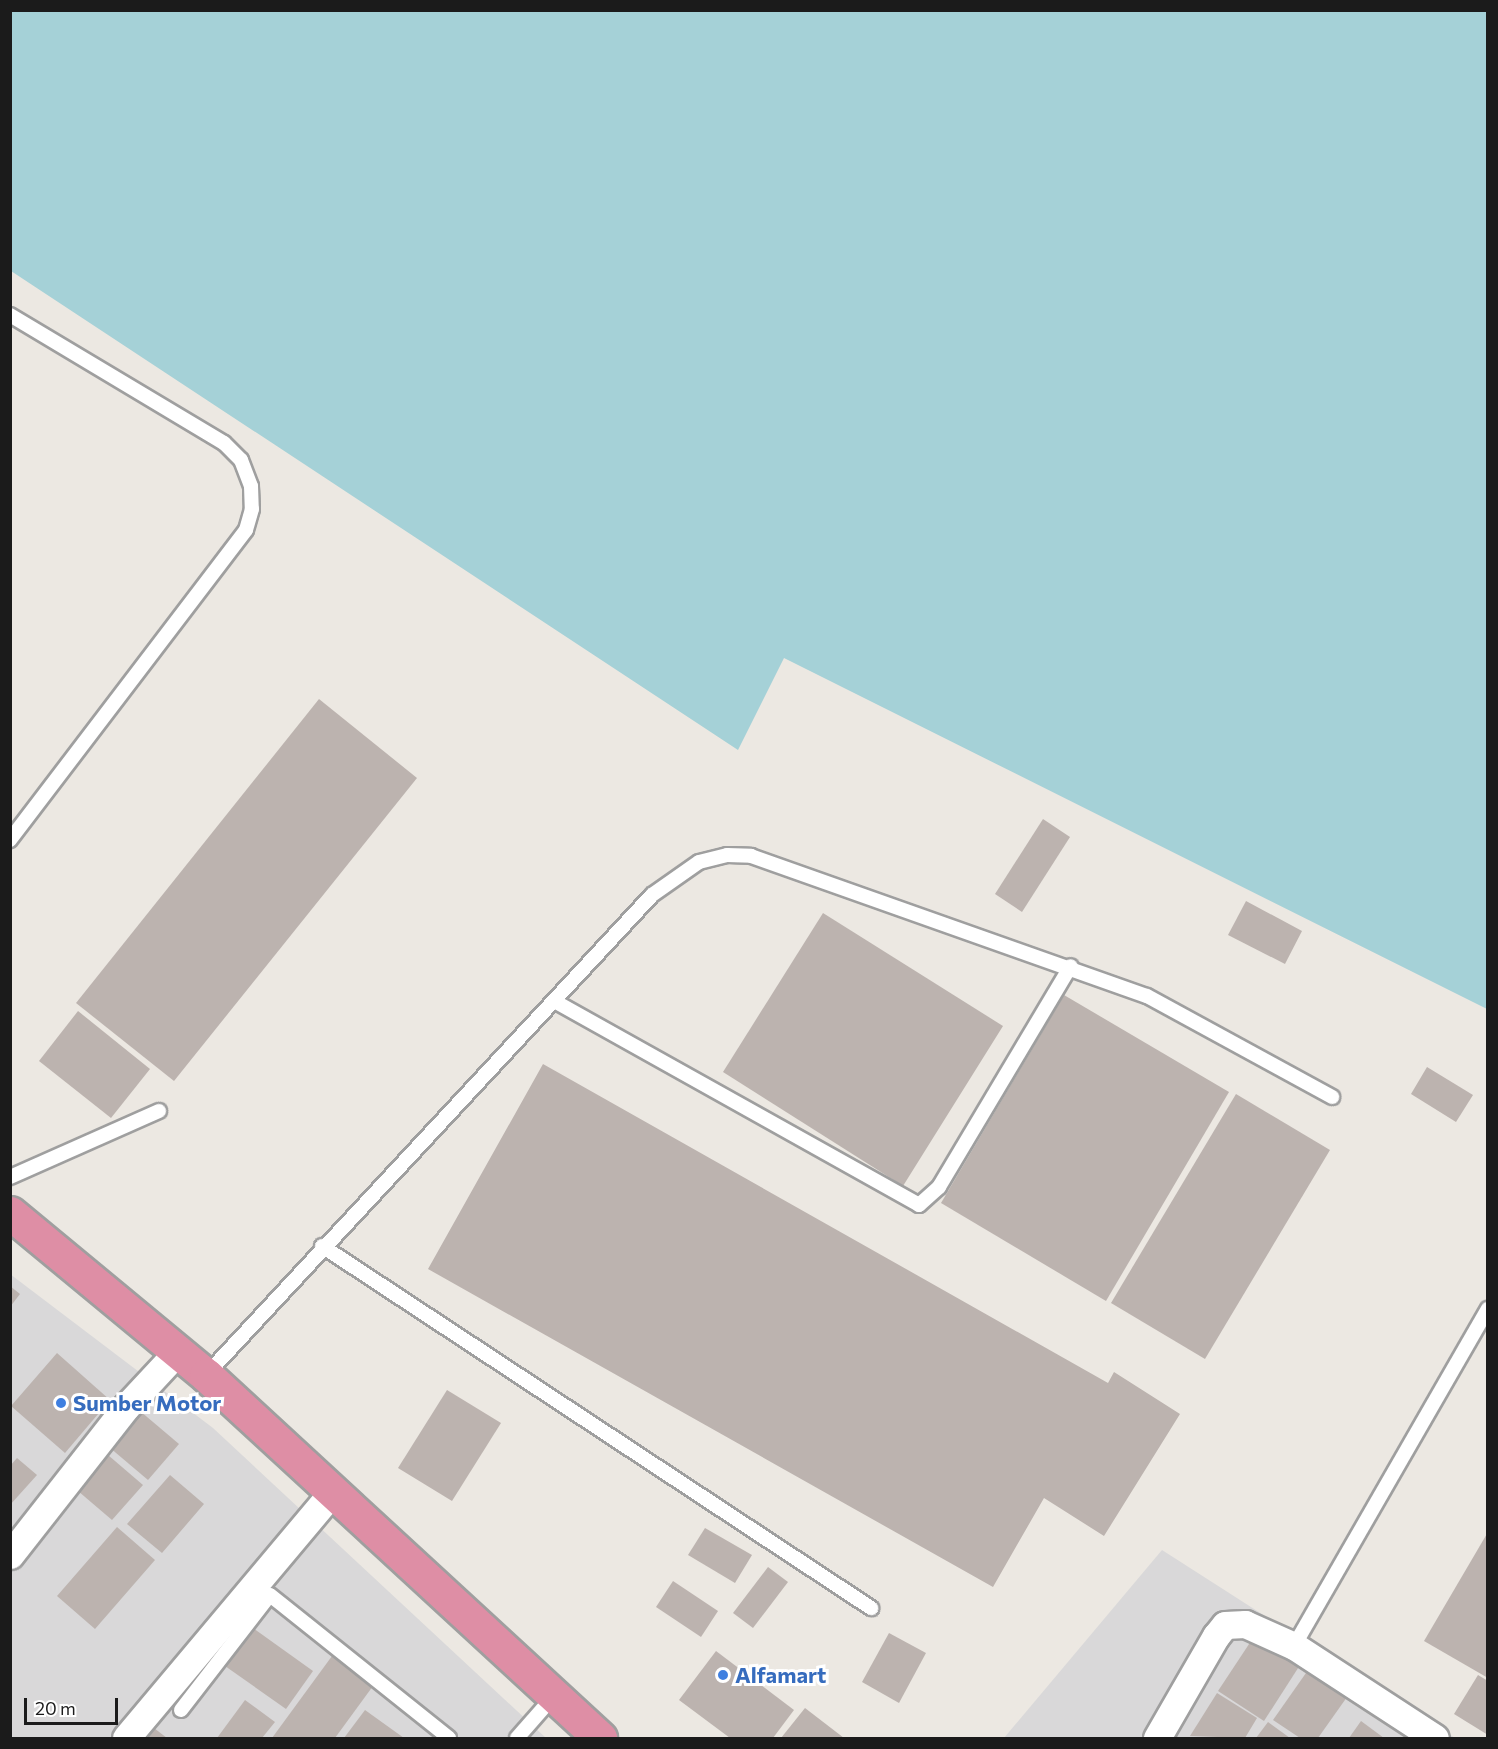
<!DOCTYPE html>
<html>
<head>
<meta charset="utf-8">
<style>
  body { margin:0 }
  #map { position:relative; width:1498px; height:1749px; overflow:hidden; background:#ece8e2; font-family:Commissioner,sans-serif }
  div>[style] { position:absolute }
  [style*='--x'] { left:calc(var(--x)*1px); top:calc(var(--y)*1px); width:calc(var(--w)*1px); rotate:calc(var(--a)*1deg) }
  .residential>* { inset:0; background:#d9d8d9 }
  .water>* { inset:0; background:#a5d1d7 }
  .building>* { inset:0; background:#bcb3af }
  .roads { filter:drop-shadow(2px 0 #9f9f9f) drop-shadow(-2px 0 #9f9f9f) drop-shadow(0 2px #9f9f9f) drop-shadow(0 -2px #9f9f9f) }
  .lane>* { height:14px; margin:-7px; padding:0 7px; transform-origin:7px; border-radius:7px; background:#fff }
  .street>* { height:27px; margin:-13.5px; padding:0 13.5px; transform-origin:13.5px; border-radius:13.5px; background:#fff }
  .highway>* { height:33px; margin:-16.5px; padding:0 16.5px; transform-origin:16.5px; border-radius:16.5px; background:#de8ea5 }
  .dots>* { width:16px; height:16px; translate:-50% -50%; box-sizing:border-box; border:3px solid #fff; border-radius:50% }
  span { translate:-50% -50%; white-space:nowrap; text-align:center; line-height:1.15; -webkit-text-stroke:6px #fff; paint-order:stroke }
  .shop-label { font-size:22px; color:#366cbe; font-weight:700 }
  .left { translate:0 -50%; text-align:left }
  .frame { position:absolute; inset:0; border:12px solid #1b1b1b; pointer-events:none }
  .scale { position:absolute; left:24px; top:1698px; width:94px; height:27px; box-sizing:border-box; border:3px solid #1b1b1b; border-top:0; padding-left:8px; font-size:18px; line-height:21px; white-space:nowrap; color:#1b1b1b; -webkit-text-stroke:4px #fff; paint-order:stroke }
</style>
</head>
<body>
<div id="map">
  <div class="residential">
    <i style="clip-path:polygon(10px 1274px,213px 1428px,546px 1738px,11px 1738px)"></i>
    <i style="clip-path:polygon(1162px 1550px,1455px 1738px,1004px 1738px)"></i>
  </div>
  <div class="water">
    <i style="clip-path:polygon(10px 11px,1487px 11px,1487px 1009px,784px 658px,738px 750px,11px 271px)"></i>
  </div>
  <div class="building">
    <i style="clip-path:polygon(319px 699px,417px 778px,174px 1081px,76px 1003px)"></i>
    <i style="clip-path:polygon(1043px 819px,1070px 837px,1022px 912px,995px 894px)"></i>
    <i style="clip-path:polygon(1246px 901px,1302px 931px,1285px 964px,1228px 935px)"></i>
    <i style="clip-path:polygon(823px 913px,1003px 1026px,903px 1186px,723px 1072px)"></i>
    <i style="clip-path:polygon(1064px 995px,1229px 1092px,1106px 1301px,941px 1203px)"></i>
    <i style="clip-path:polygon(78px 1011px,150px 1069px,111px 1118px,39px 1061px)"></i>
    <i style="clip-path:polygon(543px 1064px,1108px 1383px,1114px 1372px,1180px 1414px,1104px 1536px,1044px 1498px,993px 1587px,428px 1269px)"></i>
    <i style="clip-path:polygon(1427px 1067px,1473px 1095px,1456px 1122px,1411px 1094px)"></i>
    <i style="clip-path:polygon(1236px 1094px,1330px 1150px,1205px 1359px,1111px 1303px)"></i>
    <i style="clip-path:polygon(10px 1286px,20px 1294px,10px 1307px)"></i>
    <i style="clip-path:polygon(57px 1353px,110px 1400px,65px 1453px,11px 1406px)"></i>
    <i style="clip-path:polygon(447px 1390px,501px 1423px,452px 1501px,398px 1468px)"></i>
    <i style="clip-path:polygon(140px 1411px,179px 1444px,148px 1480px,109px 1447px)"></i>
    <i style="clip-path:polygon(108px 1455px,143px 1485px,112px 1520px,78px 1491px)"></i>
    <i style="clip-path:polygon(17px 1458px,37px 1475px,10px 1505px,10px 1466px)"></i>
    <i style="clip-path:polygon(170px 1475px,204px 1504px,162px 1553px,127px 1524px)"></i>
    <i style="clip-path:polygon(117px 1527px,155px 1560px,95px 1629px,57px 1596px)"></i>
    <i style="clip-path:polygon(705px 1528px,752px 1555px,735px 1583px,688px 1555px)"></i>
    <i style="clip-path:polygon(1488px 1532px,1488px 1678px,1424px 1641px)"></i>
    <i style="clip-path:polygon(768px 1567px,788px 1582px,753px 1628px,733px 1613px)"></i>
    <i style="clip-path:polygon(673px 1581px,718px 1611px,701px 1637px,656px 1607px)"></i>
    <i style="clip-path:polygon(253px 1628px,313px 1671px,286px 1709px,225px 1666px)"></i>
    <i style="clip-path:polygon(889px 1633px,926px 1653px,899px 1703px,862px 1682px)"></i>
    <i style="clip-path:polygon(1255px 1635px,1300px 1665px,1264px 1721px,1218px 1691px)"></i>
    <i style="clip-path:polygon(716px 1651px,794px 1710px,773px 1738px,730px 1738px,679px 1700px)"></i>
    <i style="clip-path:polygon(332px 1656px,373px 1686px,335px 1738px,272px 1738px)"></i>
    <i style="clip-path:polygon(1313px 1663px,1352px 1690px,1318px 1738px,1300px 1738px,1273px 1720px)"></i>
    <i style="clip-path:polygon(1478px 1675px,1488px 1681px,1488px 1735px,1454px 1714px)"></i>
    <i style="clip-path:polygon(1217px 1693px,1257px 1718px,1245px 1738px,1190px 1736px)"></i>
    <i style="clip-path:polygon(245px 1700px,275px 1722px,262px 1738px,217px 1738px)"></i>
    <i style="clip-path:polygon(805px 1708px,844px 1738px,781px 1738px)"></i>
    <i style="clip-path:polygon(365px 1710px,404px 1738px,344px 1738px)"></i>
    <i style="clip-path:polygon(1361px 1721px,1384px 1738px,1349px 1738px)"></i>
    <i style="clip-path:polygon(1268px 1722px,1290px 1738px,1256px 1738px)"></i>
    <i style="clip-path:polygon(150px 1725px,167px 1738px,139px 1738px)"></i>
  </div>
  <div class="roads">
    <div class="lane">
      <i style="--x:10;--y:315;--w:249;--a:30.9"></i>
      <i style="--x:224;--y:443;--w:24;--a:45"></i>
      <i style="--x:241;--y:460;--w:28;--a:69"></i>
      <i style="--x:251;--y:486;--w:23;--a:88"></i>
      <i style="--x:252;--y:509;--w:22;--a:106"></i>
      <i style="--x:246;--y:530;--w:390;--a:127.3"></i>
      <i style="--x:556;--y:1002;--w:416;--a:29.2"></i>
      <i style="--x:919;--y:1205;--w:27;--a:-42"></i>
      <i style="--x:939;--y:1187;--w:257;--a:-59.2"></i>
      <i style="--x:10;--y:1177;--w:163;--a:-23.9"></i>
      <i style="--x:322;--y:1246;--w:658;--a:33.4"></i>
      <i style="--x:206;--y:1375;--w:655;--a:-47.1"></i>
      <i style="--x:652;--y:895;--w:57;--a:-35.1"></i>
      <i style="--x:699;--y:862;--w:29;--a:-14"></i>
      <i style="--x:727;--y:855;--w:24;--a:2"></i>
      <i style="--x:751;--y:856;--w:420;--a:19.5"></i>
      <i style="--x:1147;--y:996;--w:211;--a:28.6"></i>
      <i style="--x:1294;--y:1646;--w:389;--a:-60.1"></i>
      <i style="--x:181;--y:1710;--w:145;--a:-52.3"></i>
      <i style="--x:270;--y:1595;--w:229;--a:38.6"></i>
      <i style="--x:517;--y:1738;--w:56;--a:-48.6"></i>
    </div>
    <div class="street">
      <i style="--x:10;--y:1555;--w:188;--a:-51.9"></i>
      <i style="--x:126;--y:1407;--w:76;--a:-47.1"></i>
      <i style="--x:126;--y:1738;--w:319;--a:-50"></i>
      <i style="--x:1157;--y:1738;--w:118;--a:-60"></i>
      <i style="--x:1216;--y:1636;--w:14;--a:-51"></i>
      <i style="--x:1225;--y:1625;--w:20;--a:-3"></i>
      <i style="--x:1245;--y:1624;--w:54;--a:24.2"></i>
      <i style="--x:1294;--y:1646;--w:168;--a:33.1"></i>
    </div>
    <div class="highway">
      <i style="--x:10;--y:1213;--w:254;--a:39.6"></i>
      <i style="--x:206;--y:1375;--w:536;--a:42.65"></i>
    </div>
  </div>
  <div class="dots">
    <i style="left:61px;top:1403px;background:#3f7fe0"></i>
    <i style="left:723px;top:1675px;background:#3f7fe0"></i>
  </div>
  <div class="shop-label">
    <span class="left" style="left:73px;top:1403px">Sumber Motor</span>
    <span class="left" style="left:735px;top:1675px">Alfamart</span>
  </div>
  <div class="frame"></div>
  <div class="scale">20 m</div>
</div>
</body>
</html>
